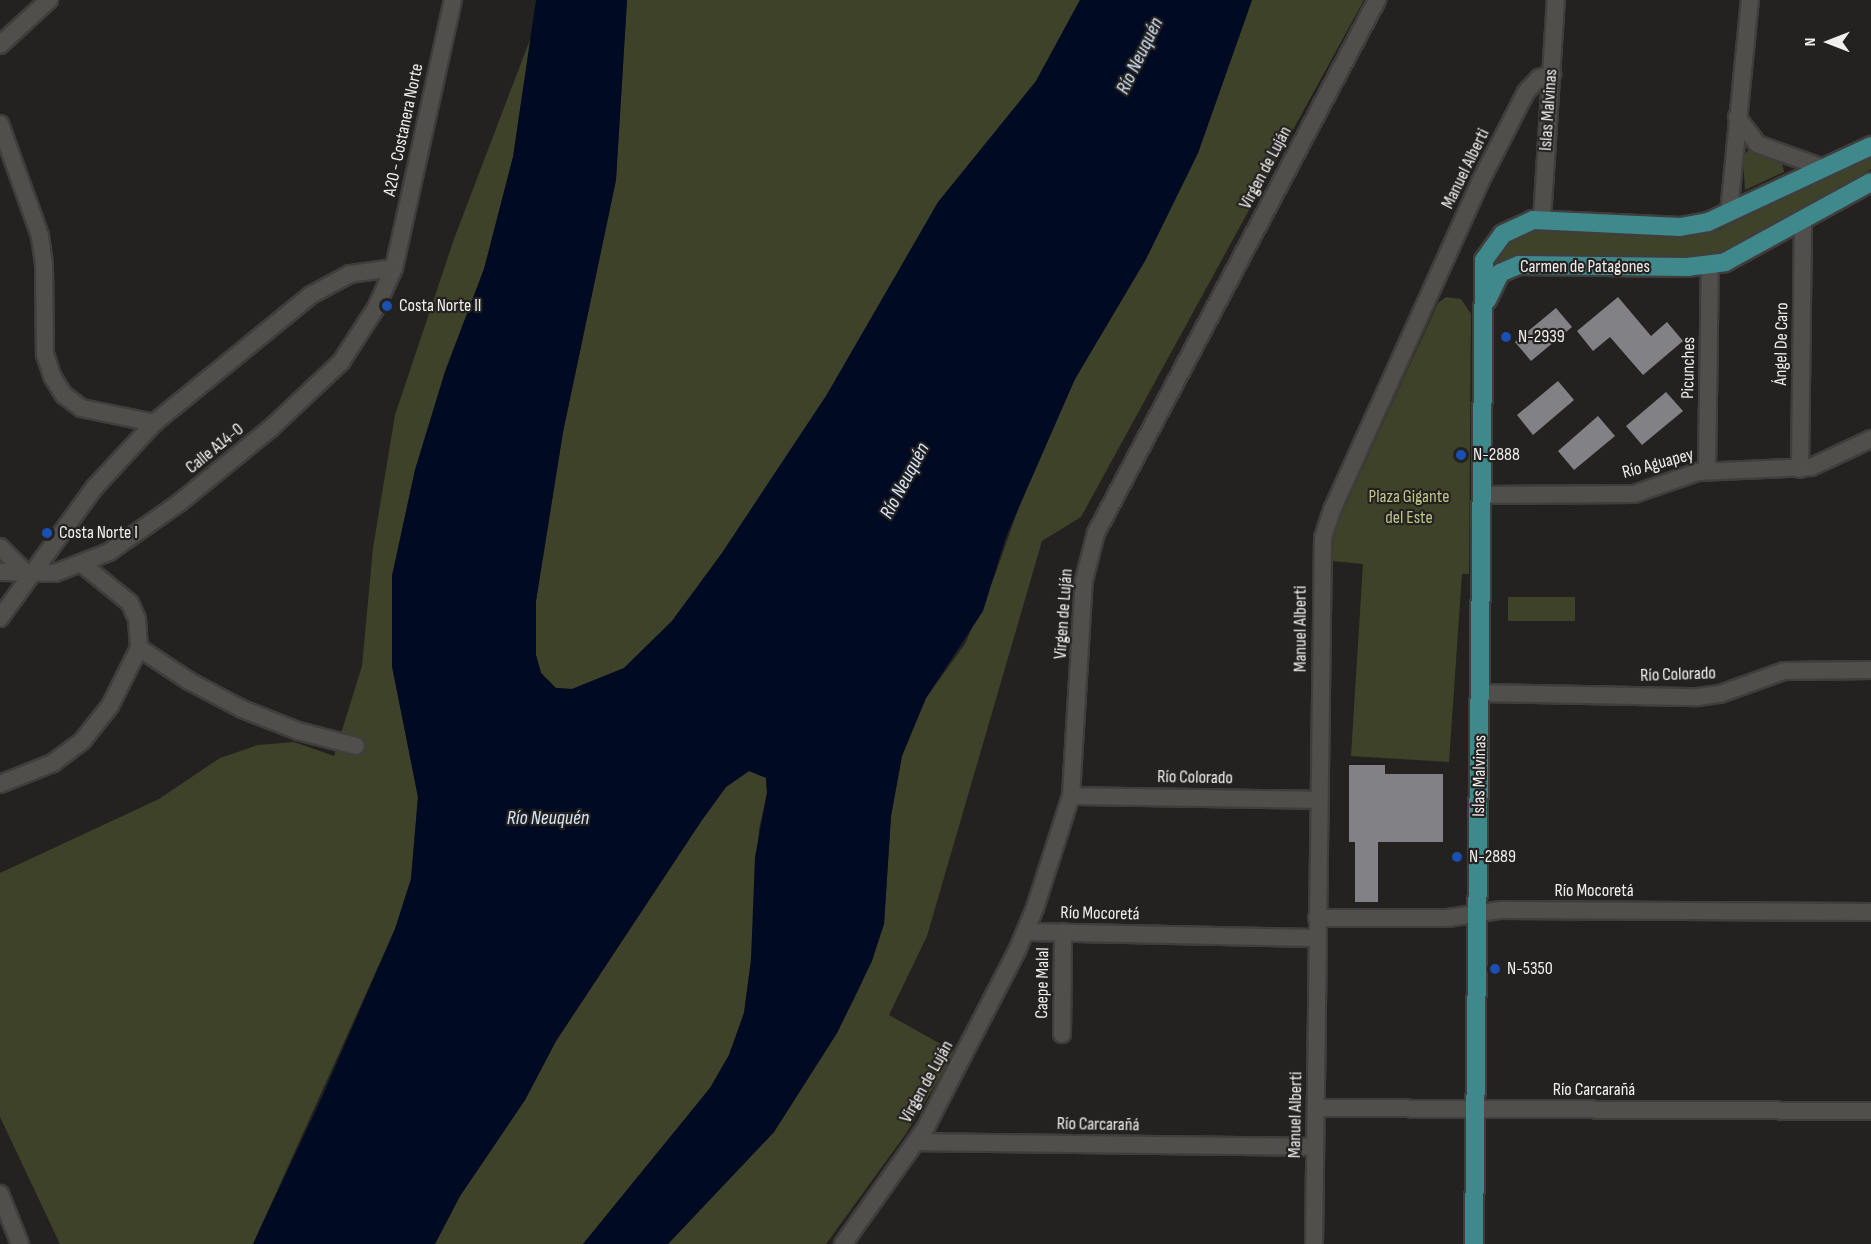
<!DOCTYPE html>
<html>
<head>
<meta charset="utf-8">
<style>
  body { margin:0 }
  #map { position:relative; width:1871px; height:1244px; overflow:hidden; background:#242220; font-family:"Sofia Sans Condensed",sans-serif }
  div>[style] { position:absolute }
  [style*='--x'] { left:calc(var(--x)*1px); top:calc(var(--y)*1px); width:calc(var(--w)*1px); rotate:calc(var(--a)*1deg) }
  .green>* { inset:0; background:#3e4228 }
  .water>* { inset:0; background:#000a22 }
  .building>* { inset:0; background:#828286 }
  .roads { filter:drop-shadow(2px 0 #3f3e3c) drop-shadow(-2px 0 #3f3e3c) drop-shadow(0 2px #3f3e3c) drop-shadow(0 -2px #3f3e3c) }
  .minor>* { height:16px; margin:-8px; padding:0 8px; transform-origin:8px; border-radius:8px; background:#514f4c }
  .major>* { height:18px; margin:-9px; padding:0 9px; transform-origin:9px; border-radius:9px; background:#3f898d }
  .dots>* { width:16px; height:16px; translate:-50% -50%; box-sizing:border-box; border:3px solid #242220; border-radius:50% }
  span { translate:-50% -50%; white-space:nowrap; text-align:center; line-height:1.15; -webkit-text-stroke:4.5px #242220; paint-order:stroke }
  .street-label { font-size:18px; color:#f0efed }
  .poi-label { font-size:18px; color:#f0efed }
  .left { translate:0 -50%; text-align:left }
  .park-label { font-size:18px; color:#bdc788 }
  .water-label { font-size:20px; color:#d6e5fa; font-style:italic }
  .north { position:absolute; left:1799px; top:12px; width:60px; height:60px; -webkit-text-stroke:4px #242220; paint-order:stroke; rotate:270deg; font-size:16px; font-weight:700; line-height:24px; text-align:center; color:#f0efed }
  .north::after { content:''; display:block; margin:auto; width:21px; height:27px; background:#f0efed; clip-path:polygon(50% 0,100% 100%,50% 72%,0 100%) }
</style>
</head>
<body>
<div id="map">
  <div class="green">
    <i style="clip-path:polygon(627px 0,1080px 0,1036px 81px,991px 140px,881px 304px,826px 396px,722px 553px,672px 621px,624px 668px,572px 689px,556px 688px,541px 673px,536px 655px,536px 601px,563px 432px,616px 180px)"></i>
    <i style="clip-path:polygon(1252px 0,1364px 0,1081px 517px,1042px 541px,927px 936px,889px 1015px,955px 1052px,905px 1135px,826px 1244px,668px 1244px,774px 1132px,837px 1033px,860px 987px,884px 924px,891px 816px,902px 756px,926px 698px,965px 644px,995px 575px,1025px 490px,1075px 379px,1146px 259px,1198px 153px)"></i>
    <i style="clip-path:polygon(531px 37px,513px 157px,484px 269px,445px 371px,415px 470px,392px 576px,392px 666px,418px 797px,411px 879px,395px 929px,253px 1244px,60px 1244px,0 1117px,0 873px,159px 799px,220px 758px,258px 745px,294px 742px,334px 756px,362px 666px,373px 548px,395px 415px,454px 239px)"></i>
    <i style="clip-path:polygon(1749px 150px,1782px 163px,1784px 172px,1745px 190px,1743px 155px)"></i>
    <i style="clip-path:polygon(1871px 154px,1871px 169px,1728px 253px,1695px 258px,1511px 259px,1492px 267px,1511px 239px,1534px 228px,1688px 235px,1719px 230px)"></i>
    <i style="clip-path:polygon(1446px 297px,1461px 299px,1471px 314px,1469px 574px,1462px 574px,1449px 762px,1351px 756px,1363px 564px,1332px 561px,1333px 533px,1438px 303px)"></i>
    <i style="clip-path:polygon(1508px 597px,1575px 597px,1575px 621px,1508px 621px)"></i>
    <i style="clip-path:polygon(749px 771px,757px 771px,766px 778px,767px 793px,759px 829px,751px 960px,744px 1013px,729px 1055px,710px 1088px,583px 1244px,435px 1244px,460px 1196px,525px 1100px,556px 1041px,702px 820px,726px 787px)"></i>
  </div>
  <div class="water">
    <i style="clip-path:polygon(536px 0,627px 0,616px 180px,563px 432px,536px 601px,536px 655px,541px 673px,556px 688px,572px 689px,624px 668px,672px 621px,722px 553px,826px 396px,938px 202px,1036px 81px,1080px 0,1252px 0,1198px 153px,1146px 259px,1075px 379px,1006px 537px,983px 611px,926px 698px,913px 729px,902px 756px,891px 816px,884px 924px,872px 961px,837px 1033px,774px 1132px,668px 1244px,583px 1244px,710px 1088px,729px 1055px,744px 1013px,751px 960px,755px 857px,767px 793px,766px 778px,749px 771px,726px 787px,702px 820px,556px 1041px,525px 1100px,460px 1196px,435px 1244px,253px 1244px,322px 1097px,395px 929px,411px 879px,418px 797px,392px 666px,392px 576px,415px 470px,445px 372px,484px 269px,513px 157px)"></i>
  </div>
  <div class="building">
    <i style="clip-path:polygon(1618px 297px,1651px 336px,1667px 322px,1683px 341px,1643px 375px,1610px 337px,1593px 351px,1577px 331px)"></i>
    <i style="clip-path:polygon(1556px 308px,1572px 327px,1531px 361px,1515px 342px)"></i>
    <i style="clip-path:polygon(1558px 381px,1574px 400px,1533px 435px,1517px 415px)"></i>
    <i style="clip-path:polygon(1666px 392px,1683px 411px,1642px 445px,1626px 426px)"></i>
    <i style="clip-path:polygon(1598px 416px,1615px 436px,1574px 470px,1558px 451px)"></i>
    <i style="clip-path:polygon(1349px 765px,1385px 765px,1385px 774px,1443px 774px,1443px 842px,1378px 842px,1378px 902px,1355px 902px,1355px 842px,1349px 842px)"></i>
  </div>
  <div class="roads">
    <div class="minor">
      <i style="--x:0;--y:45;--w:67;--a:-42.6"></i>
      <i style="--x:1737;--y:117;--w:34;--a:53"></i>
      <i style="--x:1757;--y:144;--w:68;--a:19.8"></i>
      <i style="--x:0;--y:124;--w:119;--a:70.3"></i>
      <i style="--x:40;--y:236;--w:28;--a:82"></i>
      <i style="--x:44;--y:264;--w:90;--a:89.4"></i>
      <i style="--x:45;--y:354;--w:23;--a:72"></i>
      <i style="--x:52;--y:376;--w:22;--a:58"></i>
      <i style="--x:64;--y:395;--w:21;--a:37"></i>
      <i style="--x:81;--y:408;--w:75;--a:11.6"></i>
      <i style="--x:1729;--y:213;--w:214;--a:-84.4"></i>
      <i style="--x:1542;--y:220;--w:220;--a:-86.4"></i>
      <i style="--x:1800;--y:469;--w:249;--a:-89.3"></i>
      <i style="--x:1707;--y:471;--w:206;--a:-89.2"></i>
      <i style="--x:1484;--y:495;--w:150;--a:-0.4"></i>
      <i style="--x:1634;--y:494;--w:68;--a:-19"></i>
      <i style="--x:1698;--y:472;--w:113;--a:-2.5"></i>
      <i style="--x:1811;--y:467;--w:66;--a:-25"></i>
      <i style="--x:0;--y:547;--w:40;--a:45"></i>
      <i style="--x:0;--y:572;--w:55;--a:1"></i>
      <i style="--x:55;--y:573;--w:58;--a:-21.3"></i>
      <i style="--x:109;--y:552;--w:85;--a:-35"></i>
      <i style="--x:179;--y:503;--w:119;--a:-39.2"></i>
      <i style="--x:271;--y:428;--w:96;--a:-43.3"></i>
      <i style="--x:341;--y:362;--w:64;--a:-57.1"></i>
      <i style="--x:376;--y:308;--w:44;--a:-65.8"></i>
      <i style="--x:394;--y:268;--w:274;--a:-77.6"></i>
      <i style="--x:0;--y:618;--w:162;--a:-54.1"></i>
      <i style="--x:95;--y:487;--w:87;--a:-47.3"></i>
      <i style="--x:154;--y:423;--w:203;--a:-39.2"></i>
      <i style="--x:311;--y:295;--w:44;--a:-28.3"></i>
      <i style="--x:350;--y:274;--w:44;--a:-7.8"></i>
      <i style="--x:139;--y:648;--w:60;--a:33.4"></i>
      <i style="--x:189;--y:681;--w:60;--a:27.8"></i>
      <i style="--x:242;--y:709;--w:60;--a:21.4"></i>
      <i style="--x:298;--y:731;--w:60;--a:14.5"></i>
      <i style="--x:1482;--y:693;--w:216;--a:1.1"></i>
      <i style="--x:1698;--y:697;--w:22;--a:-8"></i>
      <i style="--x:1720;--y:694;--w:68;--a:-19.8"></i>
      <i style="--x:1784;--y:671;--w:87;--a:-0.7"></i>
      <i style="--x:0;--y:784;--w:57;--a:-21.6"></i>
      <i style="--x:53;--y:763;--w:38;--a:-37"></i>
      <i style="--x:83;--y:740;--w:43;--a:-51.5"></i>
      <i style="--x:110;--y:706;--w:65;--a:-63.4"></i>
      <i style="--x:139;--y:648;--w:29;--a:-94"></i>
      <i style="--x:137;--y:619;--w:17;--a:-114"></i>
      <i style="--x:130;--y:603;--w:62;--a:-140.9"></i>
      <i style="--x:1071;--y:796;--w:248;--a:0.9"></i>
      <i style="--x:1317;--y:918;--w:131;--a:0"></i>
      <i style="--x:1448;--y:918;--w:54;--a:-8.6"></i>
      <i style="--x:1501;--y:910;--w:370;--a:0.3"></i>
      <i style="--x:1026;--y:932;--w:291;--a:1.2"></i>
      <i style="--x:1062;--y:1034;--w:102;--a:-89.4"></i>
      <i style="--x:1316;--y:1108;--w:555;--a:0.31"></i>
      <i style="--x:916;--y:1142;--w:399;--a:0.7"></i>
      <i style="--x:0;--y:1194;--w:54;--a:68.2"></i>
      <i style="--x:843;--y:1244;--w:143;--a:-54.6"></i>
      <i style="--x:926;--y:1127;--w:198;--a:-62.7"></i>
      <i style="--x:1017;--y:951;--w:47;--a:-67.3"></i>
      <i style="--x:1035;--y:908;--w:118;--a:-72.2"></i>
      <i style="--x:1071;--y:796;--w:216;--a:-86.6"></i>
      <i style="--x:1084;--y:580;--w:49;--a:-75.7"></i>
      <i style="--x:1096;--y:533;--w:603;--a:-62.2"></i>
      <i style="--x:1314;--y:1244;--w:706;--a:-89.27"></i>
      <i style="--x:1323;--y:538;--w:32;--a:-72"></i>
      <i style="--x:1333;--y:508;--w:358;--a:-65.7"></i>
      <i style="--x:1480;--y:182;--w:101;--a:-62.9"></i>
      <i style="--x:1526;--y:92;--w:19;--a:-47"></i>
      <i style="--x:1539;--y:78;--w:14;--a:-17"></i>
    </div>
    <div class="major">
      <i style="--x:1487;--y:300;--w:30;--a:-64"></i>
      <i style="--x:1500;--y:273;--w:21;--a:-23"></i>
      <i style="--x:1519;--y:265;--w:168;--a:0.7"></i>
      <i style="--x:1687;--y:267;--w:38;--a:-7"></i>
      <i style="--x:1725;--y:262;--w:166;--a:-28.7"></i>
      <i style="--x:1474;--y:1244;--w:984;--a:-89.42"></i>
      <i style="--x:1484;--y:260;--w:32;--a:-54"></i>
      <i style="--x:1503;--y:234;--w:33;--a:-25"></i>
      <i style="--x:1533;--y:220;--w:147;--a:2.7"></i>
      <i style="--x:1680;--y:227;--w:28;--a:-10"></i>
      <i style="--x:1708;--y:222;--w:180;--a:-25"></i>
    </div>
  </div>
  <div class="dots">
    <i style="left:387px;top:306px;background:#1a4fb4"></i>
    <i style="left:1506px;top:337px;background:#1a4fb4"></i>
    <i style="left:1461px;top:455px;background:#1a4fb4"></i>
    <i style="left:47px;top:533px;background:#1a4fb4"></i>
    <i style="left:1457px;top:857px;background:#1a4fb4"></i>
    <i style="left:1495px;top:969px;background:#1a4fb4"></i>
  </div>
  <div class="street-label">
    <span style="left:1549px;top:110px;rotate:-86deg">Islas Malvinas</span>
    <span style="left:404px;top:130px;rotate:-78deg">A20 - Costanera Norte</span>
    <span style="left:1266px;top:168px;rotate:-62deg">Virgen de Luján</span>
    <span style="left:1466px;top:169px;rotate:-64deg">Manuel Alberti</span>
    <span style="left:1585px;top:267px">Carmen de Patagones</span>
    <span style="left:1782px;top:344px;rotate:-89deg">Ángel De Caro</span>
    <span style="left:1689px;top:368px;rotate:-89deg">Picunches</span>
    <span style="left:215px;top:449px;rotate:-39deg">Calle A14-0</span>
    <span style="left:1658px;top:464px;rotate:-15deg">Río Aguapey</span>
    <span style="left:1064px;top:614px;rotate:-86deg">Virgen de Luján</span>
    <span style="left:1301px;top:629px;rotate:-90deg">Manuel Alberti</span>
    <span style="left:1678px;top:675px;rotate:-2deg">Río Colorado</span>
    <span style="left:1480px;top:776px;rotate:-89deg">Islas Malvinas</span>
    <span style="left:1195px;top:778px;rotate:1deg">Río Colorado</span>
    <span style="left:1594px;top:891px">Río Mocoretá</span>
    <span style="left:1100px;top:914px;rotate:1deg">Río Mocoretá</span>
    <span style="left:1043px;top:983px;rotate:-89deg">Caepe Malal</span>
    <span style="left:927px;top:1082px;rotate:-61deg">Virgen de Luján</span>
    <span style="left:1594px;top:1090px">Río Carcarañá</span>
    <span style="left:1296px;top:1115px;rotate:-89deg">Manuel Alberti</span>
    <span style="left:1098px;top:1125px;rotate:1deg">Río Carcarañá</span>
  </div>
  <div class="poi-label">
    <span class="left" style="left:399px;top:306px">Costa Norte II</span>
    <span class="left" style="left:1518px;top:337px">N-2939</span>
    <span class="left" style="left:1473px;top:455px">N-2888</span>
    <span class="left" style="left:59px;top:533px">Costa Norte I</span>
    <span class="left" style="left:1469px;top:857px">N-2889</span>
    <span class="left" style="left:1507px;top:969px">N-5350</span>
  </div>
  <div class="park-label">
    <span style="left:1409px;top:508px">Plaza Gigante<br>del Este</span>
  </div>
  <div class="water-label">
    <span style="left:1140px;top:56px;rotate:-64deg">Río Neuquén</span>
    <span style="left:905px;top:481px;rotate:-62deg">Río Neuquén</span>
    <span style="left:548px;top:818px">Río Neuquén</span>
  </div>
  <div class="north">N</div>
</div>
</body>
</html>
